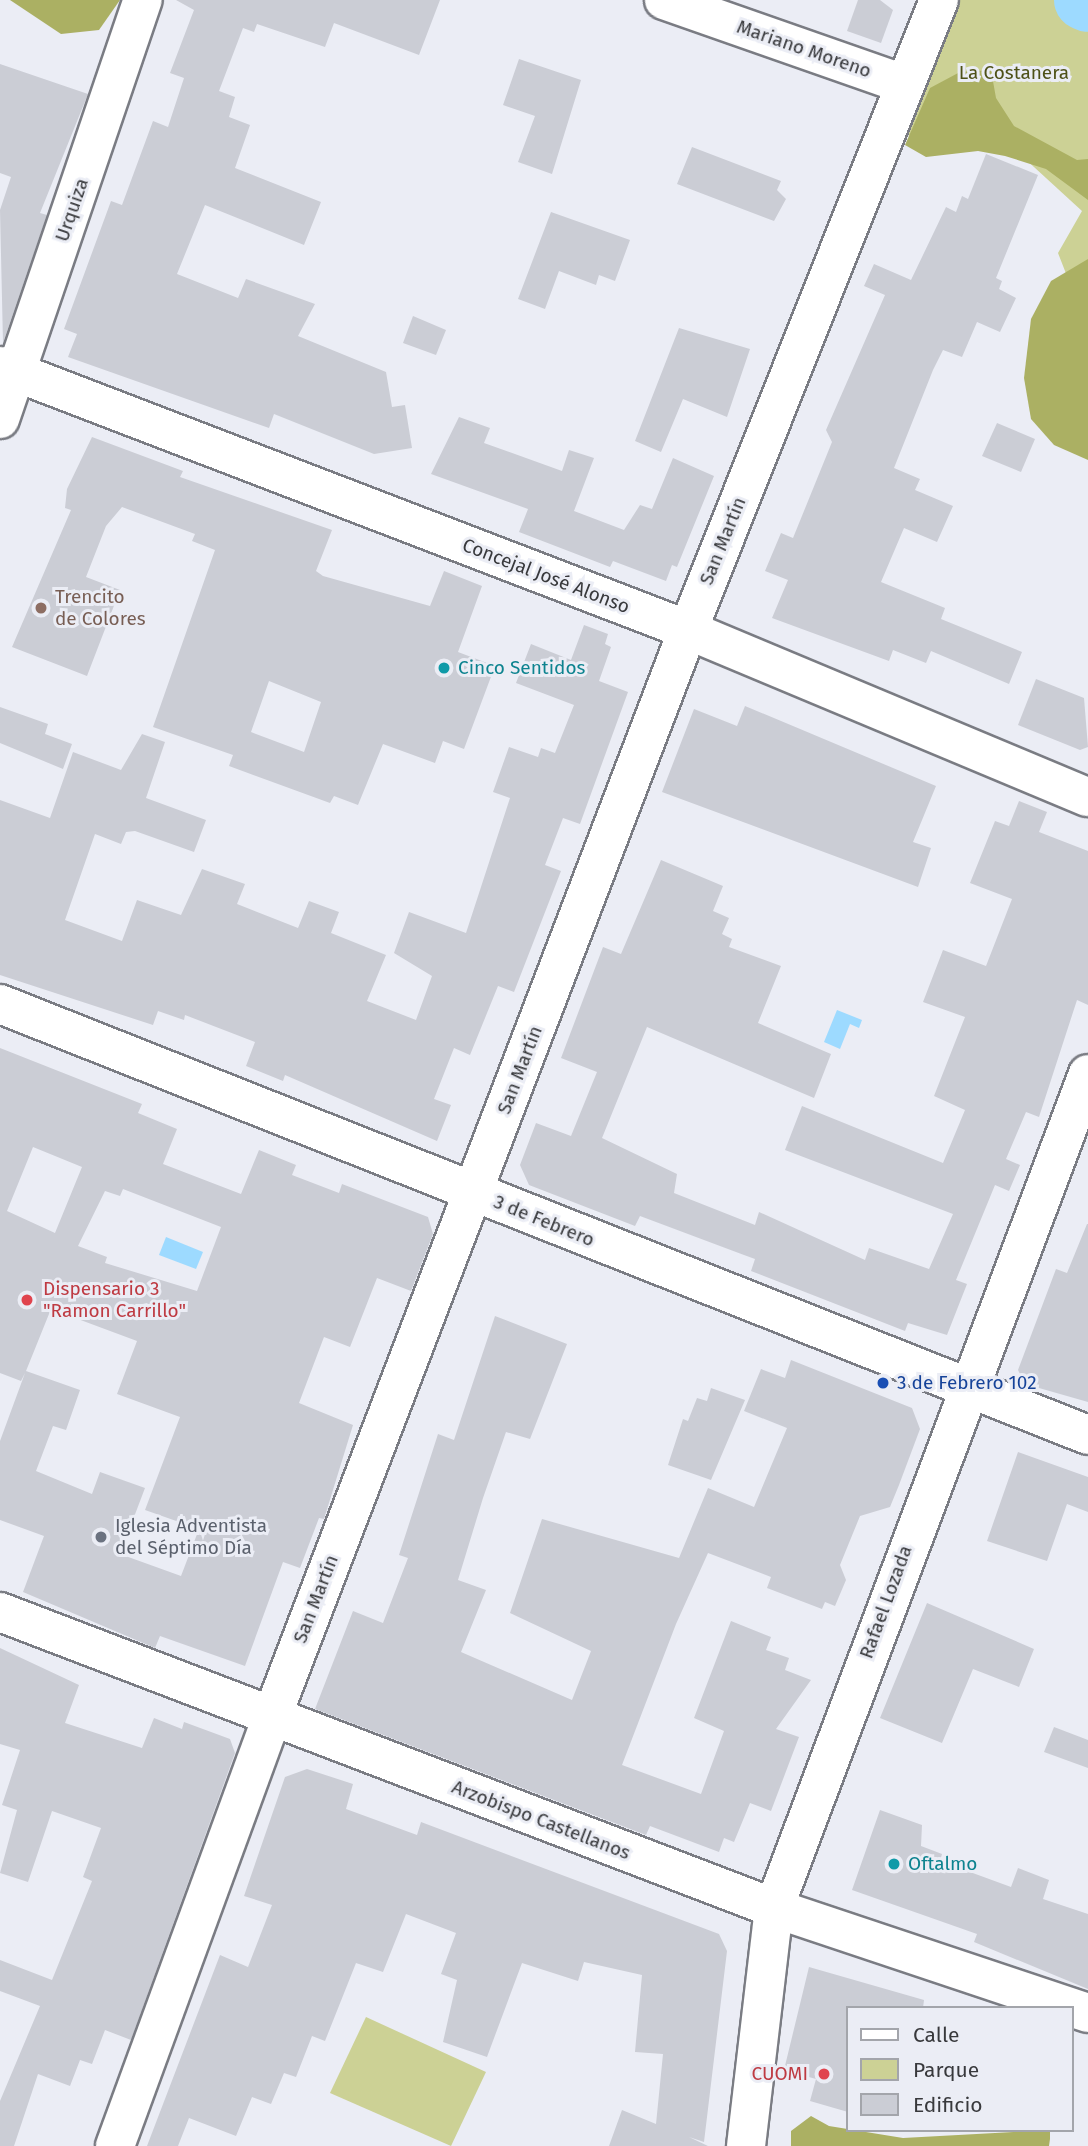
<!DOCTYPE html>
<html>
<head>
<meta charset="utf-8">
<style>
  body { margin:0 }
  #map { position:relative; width:1088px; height:2146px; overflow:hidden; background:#ebedf5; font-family:"Fira Sans",sans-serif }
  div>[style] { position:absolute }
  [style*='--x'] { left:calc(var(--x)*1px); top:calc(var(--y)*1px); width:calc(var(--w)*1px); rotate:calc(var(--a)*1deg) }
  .green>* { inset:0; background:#ccd195 }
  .forest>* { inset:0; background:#abb063 }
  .water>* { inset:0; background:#9ddaff }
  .river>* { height:60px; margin:-30px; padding:0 30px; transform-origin:30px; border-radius:30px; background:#9ddaff }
  .building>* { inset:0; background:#cbcdd5 }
  .roads { filter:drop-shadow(2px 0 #7a7c83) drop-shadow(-2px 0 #7a7c83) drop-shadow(0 2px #7a7c83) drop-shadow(0 -2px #7a7c83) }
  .minor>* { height:38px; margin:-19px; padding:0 19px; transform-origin:19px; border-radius:19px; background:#fff }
  .tertiary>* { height:38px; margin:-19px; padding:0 19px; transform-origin:19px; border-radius:19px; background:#fff }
  .dots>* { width:19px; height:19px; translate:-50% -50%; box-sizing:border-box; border:4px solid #ebedf5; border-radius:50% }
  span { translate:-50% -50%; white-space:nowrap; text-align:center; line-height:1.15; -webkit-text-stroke:6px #ebedf5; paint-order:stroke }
  .street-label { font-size:19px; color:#38393c }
  .park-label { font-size:19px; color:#4e5117 }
  .education-label { font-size:19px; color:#785e54 }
  .left { translate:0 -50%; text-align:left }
  .culture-label { font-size:19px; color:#0d838f }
  .health-label { font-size:19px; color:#be3a42 }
  .right { translate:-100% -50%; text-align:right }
  .transit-label { font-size:19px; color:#164399 }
  .worship-label { font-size:19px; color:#5b616d }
  .legend { position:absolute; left:846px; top:2006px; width:228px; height:126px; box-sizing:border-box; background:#ebedf5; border:2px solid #a3a5ab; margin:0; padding:9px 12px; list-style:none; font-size:21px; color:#38393c }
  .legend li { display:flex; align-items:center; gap:14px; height:35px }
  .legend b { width:35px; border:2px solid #a3a5ab }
</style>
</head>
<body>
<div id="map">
  <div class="green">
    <i style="clip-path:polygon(916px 0,1088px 0,1088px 295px,1074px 294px,1058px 253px,1082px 211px,1011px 146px,905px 135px,945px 31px)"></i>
    <i style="clip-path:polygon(366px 2017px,486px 2072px,451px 2146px,330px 2093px)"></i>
  </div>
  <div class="forest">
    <i style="clip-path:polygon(10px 0,120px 0,99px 30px,61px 34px)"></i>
    <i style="clip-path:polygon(991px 70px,996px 98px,1014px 126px,1077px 160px,1088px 159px,1088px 200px,1046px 169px,1005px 156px,978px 151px,926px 157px,905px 145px,930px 88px,960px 72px)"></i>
    <i style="clip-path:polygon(1088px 259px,1088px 460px,1054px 445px,1031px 419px,1024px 378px,1031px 319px,1051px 281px)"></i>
    <i style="clip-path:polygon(811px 2116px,829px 2126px,903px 2138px,1050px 2130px,1050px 2139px,1049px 2146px,791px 2146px,791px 2131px)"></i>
  </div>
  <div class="water">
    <i style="clip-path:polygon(837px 1010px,862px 1020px,859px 1028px,850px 1024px,840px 1049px,824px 1042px)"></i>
    <i style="clip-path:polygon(166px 1237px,203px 1252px,196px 1269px,159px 1255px)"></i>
  </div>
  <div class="river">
    <i style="--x:1084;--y:0;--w:4;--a:27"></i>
  </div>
  <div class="building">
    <i style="clip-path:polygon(176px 0,440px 0,419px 55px,334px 23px,325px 47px,257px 24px,254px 32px,243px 28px,219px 91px,235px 97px,229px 117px,250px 125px,235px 168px,321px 202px,304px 245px,205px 205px,177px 274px,238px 298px,246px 279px,315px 304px,298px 336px,386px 372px,392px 407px,405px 405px,412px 448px,374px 454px,274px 414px,269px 428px,68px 357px,77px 334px,64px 329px,111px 201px,122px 205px,153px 121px,168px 127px,184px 78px,170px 73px,194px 10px)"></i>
    <i style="clip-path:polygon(858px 0,880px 0,893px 10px,881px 43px,847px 31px)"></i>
    <i style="clip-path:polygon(519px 59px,581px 80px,552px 174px,518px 162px,535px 116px,503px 105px)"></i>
    <i style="clip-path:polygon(0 64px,88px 94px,40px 213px,47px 215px,3px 343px,0 210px,11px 177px,0 173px)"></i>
    <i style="clip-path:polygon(692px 147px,781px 181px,777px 190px,786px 199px,774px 221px,677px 184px)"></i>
    <i style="clip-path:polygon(986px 154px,1038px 175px,996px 278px,1002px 281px,999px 289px,1016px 298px,1000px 332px,977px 322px,962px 357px,943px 350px,933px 370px,894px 468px,920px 479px,915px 490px,953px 506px,937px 542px,904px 528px,881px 582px,945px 608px,941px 619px,1022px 652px,1009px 684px,931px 651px,926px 663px,893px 650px,889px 661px,772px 618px,788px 580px,765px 571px,781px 533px,793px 538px,832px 442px,826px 430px,885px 295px,864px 286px,874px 264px,911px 280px,946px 207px,956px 212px,962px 196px,968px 199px)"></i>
    <i style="clip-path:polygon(551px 212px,630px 240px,615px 281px,599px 275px,596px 285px,559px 271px,545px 309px,518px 299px)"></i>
    <i style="clip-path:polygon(413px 316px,446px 330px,436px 355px,403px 343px)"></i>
    <i style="clip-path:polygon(679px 328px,750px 349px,727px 417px,683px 399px,661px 452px,635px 441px)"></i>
    <i style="clip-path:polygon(459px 417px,490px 428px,484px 443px,562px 471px,569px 450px,594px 458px,574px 511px,624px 530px,640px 505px,652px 509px,673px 458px,714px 476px,677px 567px,672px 565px,666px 581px,613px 561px,610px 567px,519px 532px,528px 509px,431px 474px)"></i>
    <i style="clip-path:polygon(997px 423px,1035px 439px,1021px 472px,982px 456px)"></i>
    <i style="clip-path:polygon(evenodd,92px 437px,183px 471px,180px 477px,332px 530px,316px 571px,323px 576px,430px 606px,444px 571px,482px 586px,458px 652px,495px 666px,464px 749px,443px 741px,435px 763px,383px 744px,358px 805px,334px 796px,330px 803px,229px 766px,233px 755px,153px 727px,215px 550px,192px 541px,195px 534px,122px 507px,106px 526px,86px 577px,120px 590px,87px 676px,12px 647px,71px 510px,65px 508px,67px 489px,92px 437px,269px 681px,321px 702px,304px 752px,251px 732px,269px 681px)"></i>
    <i style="clip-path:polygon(584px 625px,608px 634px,605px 644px,611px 647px,599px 681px,628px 692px,580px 824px,563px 818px,545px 865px,561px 871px,514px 992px,498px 986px,470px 1055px,454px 1048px,434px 1099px,451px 1105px,437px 1141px,285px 1075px,283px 1081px,246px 1066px,255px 1042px,185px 1015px,184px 1020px,158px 1011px,153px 1025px,0 975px,0 800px,50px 818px,73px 752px,121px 770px,142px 734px,165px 742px,146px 798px,206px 820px,194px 852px,135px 831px,126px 832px,121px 844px,95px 834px,65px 920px,122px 941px,137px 900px,181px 915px,202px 869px,245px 884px,237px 904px,298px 928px,309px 901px,339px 912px,331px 933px,386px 955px,367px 1001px,416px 1020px,432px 976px,394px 953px,409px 912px,466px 933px,510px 798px,493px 792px,509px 747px,538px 757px,541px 748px,555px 753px,574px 705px,516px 683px,531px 644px,571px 660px)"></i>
    <i style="clip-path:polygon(1036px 679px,1084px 698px,1088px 747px,1080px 750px,1018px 725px)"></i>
    <i style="clip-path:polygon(745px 706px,936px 786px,913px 842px,931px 848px,918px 887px,662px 792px,694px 709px,737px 726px)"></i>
    <i style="clip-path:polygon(0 707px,48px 724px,45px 734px,72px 744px,63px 769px,0 743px)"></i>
    <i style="clip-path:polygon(1019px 801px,1047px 812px,1039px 832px,1088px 851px,1088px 1005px,1077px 1000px,1039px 1117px,1026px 1112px,1006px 1159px,1020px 1165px,1009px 1191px,995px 1185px,956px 1280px,967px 1284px,947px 1335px,908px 1323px,905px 1331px,751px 1271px,755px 1259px,744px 1255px,640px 1216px,635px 1226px,529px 1185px,520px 1165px,536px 1123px,571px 1136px,597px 1072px,561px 1058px,603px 947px,621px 954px,661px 860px,723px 886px,713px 911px,729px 918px,722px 934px,732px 939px,729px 947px,781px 966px,758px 1023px,831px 1054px,814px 1098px,647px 1027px,602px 1138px,677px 1174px,674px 1193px,755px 1225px,759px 1212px,865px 1260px,869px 1248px,929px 1269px,953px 1214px,785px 1150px,802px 1106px,943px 1163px,965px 1110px,934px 1096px,965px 1017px,923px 1002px,943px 950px,986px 966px,1012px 899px,970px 883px,995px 821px,1009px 826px)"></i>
    <i style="clip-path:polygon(evenodd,0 1048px,142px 1104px,138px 1113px,177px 1129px,163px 1164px,241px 1194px,259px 1150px,296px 1165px,292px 1175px,339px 1193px,342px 1184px,428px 1217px,433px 1234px,411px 1291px,377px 1278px,350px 1347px,324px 1337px,299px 1403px,353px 1425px,324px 1519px,319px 1518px,300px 1568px,283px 1562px,245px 1666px,160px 1636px,155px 1648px,23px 1592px,44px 1536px,0 1520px,0 1441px,25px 1373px,21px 1381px,0 1373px,0 1048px,33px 1147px,82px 1167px,55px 1233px,7px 1211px,33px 1147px,0 1048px,123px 1189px,221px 1227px,197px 1291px,105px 1263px,107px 1257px,78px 1246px,105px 1191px,120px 1196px,123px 1189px,0 1048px,51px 1309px,137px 1341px,117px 1394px,180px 1417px,145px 1510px,199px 1529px,181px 1576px,120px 1554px,145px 1488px,100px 1472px,92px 1494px,36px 1471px,53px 1426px,66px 1430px,80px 1390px,26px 1371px,51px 1309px)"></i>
    <i style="clip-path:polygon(1087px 1224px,1088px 1224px,1088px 1402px,1025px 1384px,1018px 1370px,1056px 1269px,1067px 1273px)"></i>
    <i style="clip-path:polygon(495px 1316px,567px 1344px,530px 1439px,506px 1432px,483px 1498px,458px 1580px,486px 1590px,461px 1652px,572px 1700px,591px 1651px,510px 1613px,542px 1519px,679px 1558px,708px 1488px,754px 1507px,787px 1428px,744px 1411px,761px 1369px,785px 1378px,791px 1360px,912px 1408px,920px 1429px,899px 1485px,890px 1507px,860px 1516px,840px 1565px,846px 1580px,835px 1606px,825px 1602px,822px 1609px,767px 1588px,771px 1577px,708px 1553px,676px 1624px,622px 1765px,701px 1794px,724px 1731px,694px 1718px,731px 1621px,771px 1637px,766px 1650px,789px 1658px,785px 1670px,811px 1680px,776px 1729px,799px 1737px,771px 1811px,750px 1803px,734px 1842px,724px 1838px,719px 1852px,650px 1826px,646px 1835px,315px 1709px,353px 1611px,383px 1623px,408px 1558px,399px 1555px,438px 1434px,454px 1440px)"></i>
    <i style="clip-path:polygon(711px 1388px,745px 1400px,711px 1480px,668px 1465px,683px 1419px,688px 1421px,697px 1398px,707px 1401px)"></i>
    <i style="clip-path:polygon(1018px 1452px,1088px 1477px,1088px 1512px,1067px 1504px,1047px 1561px,987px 1541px)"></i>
    <i style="clip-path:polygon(927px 1603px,1034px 1649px,1019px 1687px,973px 1669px,942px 1743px,880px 1718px)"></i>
    <i style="clip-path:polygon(0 1648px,79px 1685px,65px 1723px,142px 1748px,154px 1718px,182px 1729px,184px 1722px,230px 1739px,235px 1753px,131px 2040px,105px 2030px,92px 2064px,80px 2060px,70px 2086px,38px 2074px,14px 2146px,0 2146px,0 2101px,40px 2006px,0 1991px,0 1960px,52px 1980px,92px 1881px,83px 1877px,101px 1828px,52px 1811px,28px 1882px,0 1873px,17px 1810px,2px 1805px,20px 1750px,0 1744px)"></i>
    <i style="clip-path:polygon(1054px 1727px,1088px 1740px,1088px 1768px,1044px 1752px)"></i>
    <i style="clip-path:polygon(307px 1769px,353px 1784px,346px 1809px,417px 1835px,421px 1822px,719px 1934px,727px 1951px,704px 2142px,689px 2137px,708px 2146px,609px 2146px,622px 2110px,656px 2124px,663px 2054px,635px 2052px,642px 1975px,584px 1962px,578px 1981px,522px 1963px,487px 2057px,443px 2042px,457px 1980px,441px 1974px,456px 1933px,406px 1914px,383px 1972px,356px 1963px,325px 2041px,312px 2036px,296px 2077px,284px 2073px,271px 2104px,252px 2097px,236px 2136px,189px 2118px,178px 2146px,147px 2146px,220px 1955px,248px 1967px,272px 1905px,244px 1896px,285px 1777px)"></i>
    <i style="clip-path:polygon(880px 1810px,922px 1825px,921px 1846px,942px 1854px,940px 1861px,1011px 1887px,1018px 1868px,1049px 1880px,1043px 1899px,1088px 1914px,1088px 1989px,974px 1942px,977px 1934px,852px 1890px)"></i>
    <i style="clip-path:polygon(809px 1967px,924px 2000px,923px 2008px,848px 2008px,848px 2112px,810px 2101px,816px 2079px,784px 2070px)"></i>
  </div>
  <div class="roads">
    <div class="minor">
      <i style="--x:664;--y:0;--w:254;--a:19.3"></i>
      <i style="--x:0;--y:366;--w:737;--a:20.99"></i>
      <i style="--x:688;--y:630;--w:433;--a:22.7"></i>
      <i style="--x:0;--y:419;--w:443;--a:-71.2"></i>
      <i style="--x:0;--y:1004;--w:1170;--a:21.61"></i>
      <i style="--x:0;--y:1612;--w:829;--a:20.93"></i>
      <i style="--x:774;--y:1908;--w:891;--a:-69.37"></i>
      <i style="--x:115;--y:2146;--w:455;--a:-69.9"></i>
      <i style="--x:271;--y:1719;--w:1166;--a:-69.05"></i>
      <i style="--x:688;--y:630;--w:678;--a:-68.28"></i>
    </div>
    <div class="tertiary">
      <i style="--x:746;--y:2146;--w:240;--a:-83.3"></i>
      <i style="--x:774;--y:1908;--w:331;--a:18.5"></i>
    </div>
  </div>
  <div class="dots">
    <i style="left:41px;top:608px;background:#8d6e63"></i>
    <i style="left:444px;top:668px;background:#0f9aa8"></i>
    <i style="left:27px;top:1300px;background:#e0444e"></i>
    <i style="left:883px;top:1383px;background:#1a4fb4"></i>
    <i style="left:101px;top:1537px;background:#6b7280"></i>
    <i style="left:894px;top:1864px;background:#0f9aa8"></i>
    <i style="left:824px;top:2074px;background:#e0444e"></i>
  </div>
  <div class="street-label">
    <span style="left:804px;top:49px;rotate:19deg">Mariano Moreno</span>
    <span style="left:72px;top:210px;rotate:-71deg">Urquiza</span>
    <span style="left:723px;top:541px;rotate:-68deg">San Martín</span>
    <span style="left:546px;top:576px;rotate:21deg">Concejal José Alonso</span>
    <span style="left:520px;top:1070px;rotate:-69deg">San Martín</span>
    <span style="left:544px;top:1221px;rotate:22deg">3 de Febrero</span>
    <span style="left:316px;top:1599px;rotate:-69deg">San Martín</span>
    <span style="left:886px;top:1602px;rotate:-70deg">Rafael Lozada</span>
    <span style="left:541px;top:1820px;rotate:21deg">Arzobispo Castellanos</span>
  </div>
  <div class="park-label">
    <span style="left:1014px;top:73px">La Costanera</span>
  </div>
  <div class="education-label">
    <span class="left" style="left:55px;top:608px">Trencito<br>de Colores</span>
  </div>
  <div class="culture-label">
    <span class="left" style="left:458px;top:668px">Cinco Sentidos</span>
    <span class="left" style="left:908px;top:1864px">Oftalmo</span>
  </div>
  <div class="health-label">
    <span class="left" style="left:43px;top:1300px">Dispensario 3<br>"Ramon Carrillo"</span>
    <span class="right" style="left:808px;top:2074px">CUOMI</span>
  </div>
  <div class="transit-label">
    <span class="left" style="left:897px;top:1383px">3 de Febrero 102</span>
  </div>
  <div class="worship-label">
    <span class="left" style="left:115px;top:1537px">Iglesia Adventista<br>del Séptimo Día</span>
  </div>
  <ul class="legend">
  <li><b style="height:9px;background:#fff"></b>Calle</li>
  <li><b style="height:19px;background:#ccd195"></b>Parque</li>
  <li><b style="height:19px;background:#cbcdd5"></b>Edificio</li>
  </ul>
</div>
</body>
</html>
